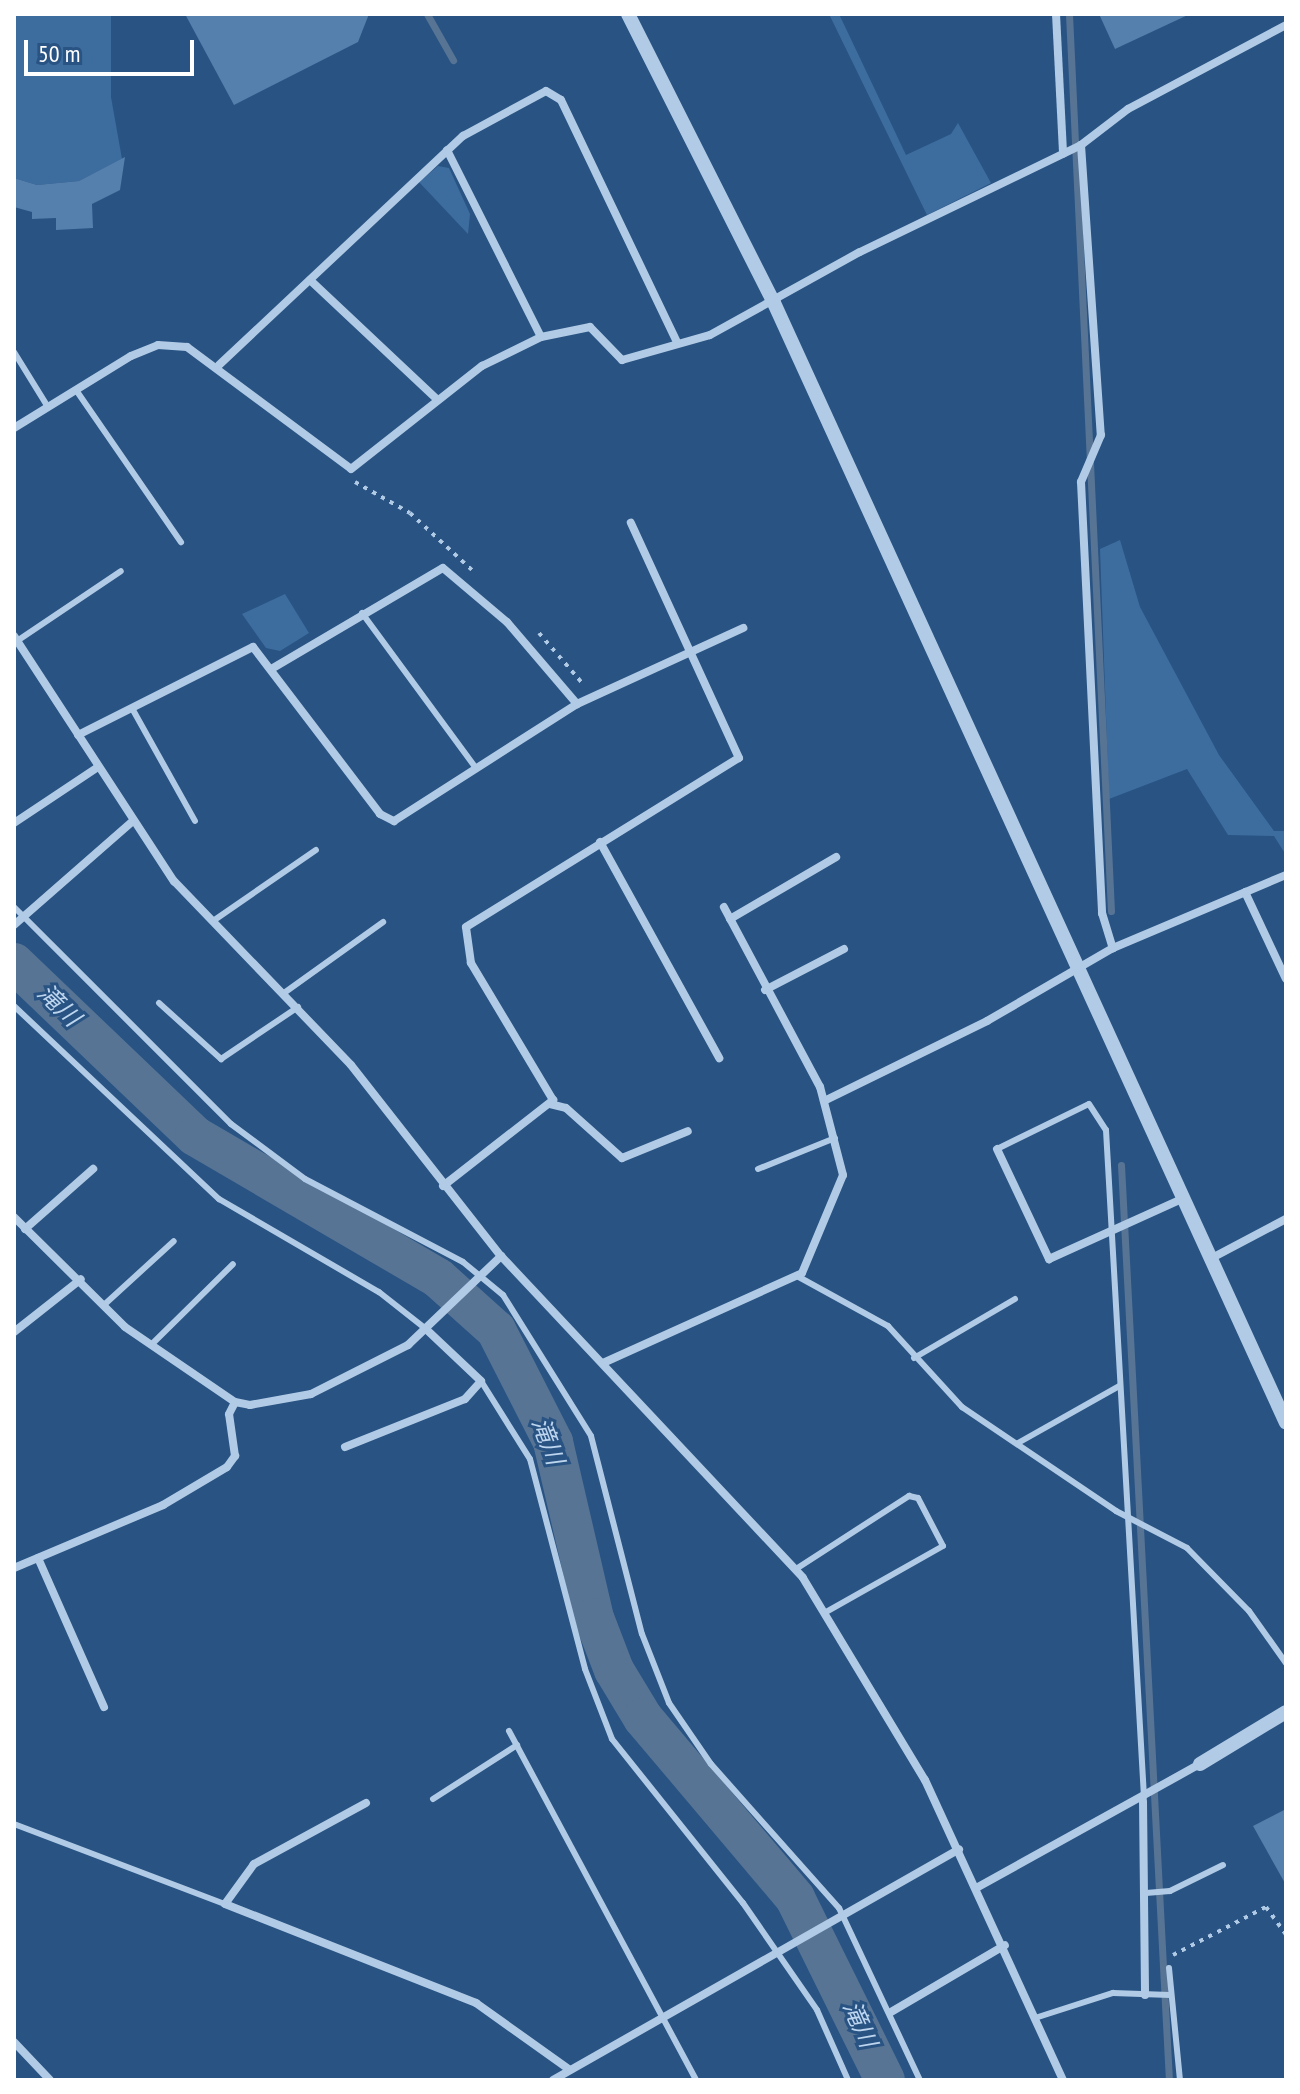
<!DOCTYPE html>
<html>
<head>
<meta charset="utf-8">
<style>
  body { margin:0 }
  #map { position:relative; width:1300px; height:2094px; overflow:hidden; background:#285383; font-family:"PT Sans Narrow","Noto Sans JP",sans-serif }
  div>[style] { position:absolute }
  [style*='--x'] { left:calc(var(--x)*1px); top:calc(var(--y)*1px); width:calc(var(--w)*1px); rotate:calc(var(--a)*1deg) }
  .green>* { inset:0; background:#3d6d9f }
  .stream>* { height:7px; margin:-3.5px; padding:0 3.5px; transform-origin:3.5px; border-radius:3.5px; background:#577495 }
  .river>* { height:40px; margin:-20px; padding:0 20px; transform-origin:20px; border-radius:20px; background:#577495 }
  .building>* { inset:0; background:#557fac }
  .path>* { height:4px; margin-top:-2px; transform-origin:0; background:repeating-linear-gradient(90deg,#b1cbe6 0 4px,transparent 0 10px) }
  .service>* { height:6px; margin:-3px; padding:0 3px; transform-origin:3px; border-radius:3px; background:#b1cbe6 }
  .minor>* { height:8px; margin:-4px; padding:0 4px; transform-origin:4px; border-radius:4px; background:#b1cbe6 }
  .tertiary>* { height:14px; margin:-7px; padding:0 7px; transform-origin:7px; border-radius:7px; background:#b1cbe6 }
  span { translate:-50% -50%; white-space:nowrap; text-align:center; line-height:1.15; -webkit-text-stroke:6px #285383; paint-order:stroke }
  .water-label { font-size:24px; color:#bdd5ee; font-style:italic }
  .frame { position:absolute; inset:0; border:16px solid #fff; pointer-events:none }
  .scale { position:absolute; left:24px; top:40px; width:170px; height:36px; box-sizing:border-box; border:4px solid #fff; border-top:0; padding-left:10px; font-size:24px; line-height:28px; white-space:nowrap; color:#fff; -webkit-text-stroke:6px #285383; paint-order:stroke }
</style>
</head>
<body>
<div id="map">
  <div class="green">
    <i style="clip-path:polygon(14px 14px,111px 14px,111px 97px,122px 159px,79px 181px,37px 185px,14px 178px)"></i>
    <i style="clip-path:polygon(829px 14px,839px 14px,906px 155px,951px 134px,958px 123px,991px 183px,927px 215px)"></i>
    <i style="clip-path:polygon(438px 166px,449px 168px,470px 214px,468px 234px,419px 182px)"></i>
    <i style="clip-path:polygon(1120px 540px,1140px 607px,1219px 755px,1274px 831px,1286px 831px,1286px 855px,1274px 836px,1228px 835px,1187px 769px,1109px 799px,1100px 549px)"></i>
    <i style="clip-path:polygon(285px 594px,309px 633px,280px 651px,266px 648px,242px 614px)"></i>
  </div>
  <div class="stream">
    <i style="--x:427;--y:14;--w:53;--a:60.5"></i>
    <i style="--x:1069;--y:14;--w:898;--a:87.32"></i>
    <i style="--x:1121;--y:1165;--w:916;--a:87"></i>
  </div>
  <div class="river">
    <i style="--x:14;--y:963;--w:250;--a:43.7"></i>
    <i style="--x:195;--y:1136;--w:281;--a:30.3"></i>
    <i style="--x:438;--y:1278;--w:78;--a:41.9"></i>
    <i style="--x:496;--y:1330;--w:126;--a:63"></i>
    <i style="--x:553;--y:1442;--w:181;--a:76.9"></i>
    <i style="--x:594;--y:1618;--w:56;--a:69"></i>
    <i style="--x:614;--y:1670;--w:56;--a:58.9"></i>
    <i style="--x:643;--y:1718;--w:236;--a:49.8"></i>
    <i style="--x:795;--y:1898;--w:203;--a:63.7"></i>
  </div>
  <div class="building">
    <i style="clip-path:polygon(185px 14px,369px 14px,358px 42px,234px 105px)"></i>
    <i style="clip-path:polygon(1099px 14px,1190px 14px,1115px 49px)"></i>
    <i style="clip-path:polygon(125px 157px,120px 190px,92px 204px,93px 228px,56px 230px,56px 218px,32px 219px,32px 212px,14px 207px,14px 178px,37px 185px,79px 181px)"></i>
    <i style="clip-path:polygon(1286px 1809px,1286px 1885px,1253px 1826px)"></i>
  </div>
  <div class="path">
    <i style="--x:355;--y:482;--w:63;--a:29.4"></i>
    <i style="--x:410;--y:513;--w:84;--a:42.6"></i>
    <i style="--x:539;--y:633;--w:67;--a:49.2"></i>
    <i style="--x:1173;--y:1955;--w:105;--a:-27.3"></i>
    <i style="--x:1266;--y:1907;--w:34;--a:54"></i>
  </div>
  <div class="service">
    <i style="--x:14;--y:352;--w:65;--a:58.3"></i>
    <i style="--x:76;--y:390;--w:185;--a:55.4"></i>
    <i style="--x:362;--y:613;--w:191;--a:53.7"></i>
    <i style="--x:17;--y:641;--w:125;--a:-33.9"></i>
    <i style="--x:133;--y:710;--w:127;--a:60.8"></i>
    <i style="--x:14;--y:907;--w:307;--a:45"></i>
    <i style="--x:231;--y:1124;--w:92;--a:36.6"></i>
    <i style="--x:305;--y:1179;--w:178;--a:27.7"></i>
    <i style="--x:463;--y:1262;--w:52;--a:39.5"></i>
    <i style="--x:503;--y:1295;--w:166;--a:58"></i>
    <i style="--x:591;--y:1436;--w:204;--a:75.6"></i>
    <i style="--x:642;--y:1634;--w:74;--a:68.6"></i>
    <i style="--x:669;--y:1703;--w:74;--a:55.5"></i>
    <i style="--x:711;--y:1764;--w:193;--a:48.4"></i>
    <i style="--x:839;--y:1908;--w:190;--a:64.8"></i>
    <i style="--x:213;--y:921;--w:125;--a:-34.6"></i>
    <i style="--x:284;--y:993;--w:122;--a:-35.6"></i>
    <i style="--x:159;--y:1003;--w:84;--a:42.1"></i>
    <i style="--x:221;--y:1059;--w:93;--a:-34"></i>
    <i style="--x:14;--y:1006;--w:282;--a:43.3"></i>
    <i style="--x:219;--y:1199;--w:185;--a:30.2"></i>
    <i style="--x:379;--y:1292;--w:60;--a:38.2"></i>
    <i style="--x:997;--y:1149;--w:102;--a:-26.1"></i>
    <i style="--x:1089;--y:1104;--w:31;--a:57"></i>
    <i style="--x:1106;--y:1130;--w:668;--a:86.74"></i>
    <i style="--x:758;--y:1169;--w:83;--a:-21.9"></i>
    <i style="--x:797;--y:1276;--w:104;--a:28.8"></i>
    <i style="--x:888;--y:1326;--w:110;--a:47.6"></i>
    <i style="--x:962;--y:1407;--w:186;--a:34"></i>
    <i style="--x:1116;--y:1511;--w:80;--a:27.5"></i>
    <i style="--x:1187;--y:1548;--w:88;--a:45.5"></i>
    <i style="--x:1249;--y:1611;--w:64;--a:54.6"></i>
    <i style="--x:105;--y:1304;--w:93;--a:-42.4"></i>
    <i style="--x:151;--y:1345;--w:115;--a:-44.6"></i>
    <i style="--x:914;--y:1358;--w:117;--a:-30.3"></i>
    <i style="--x:481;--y:1381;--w:92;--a:57.9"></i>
    <i style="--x:530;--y:1459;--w:217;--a:75.3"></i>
    <i style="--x:585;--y:1669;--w:75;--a:68.9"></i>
    <i style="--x:612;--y:1739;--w:210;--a:51.4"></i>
    <i style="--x:743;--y:1903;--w:130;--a:55.3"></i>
    <i style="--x:817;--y:2010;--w:77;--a:66.1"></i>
    <i style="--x:1018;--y:1443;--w:116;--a:-29.4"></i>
    <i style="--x:796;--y:1569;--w:135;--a:-32.9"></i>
    <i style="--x:909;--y:1496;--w:9;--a:13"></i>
    <i style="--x:918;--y:1498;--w:54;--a:62.5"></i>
    <i style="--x:943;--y:1546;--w:134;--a:150.6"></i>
    <i style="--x:509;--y:1731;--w:396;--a:61.8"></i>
    <i style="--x:433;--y:1799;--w:100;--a:-32.7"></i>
    <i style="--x:14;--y:1824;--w:226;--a:20.8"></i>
    <i style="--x:1146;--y:1893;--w:24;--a:-5"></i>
    <i style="--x:1170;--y:1891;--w:59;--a:-26.1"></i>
    <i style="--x:1169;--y:1968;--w:113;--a:84.4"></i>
    <i style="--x:1035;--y:2018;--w:82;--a:-17.8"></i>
    <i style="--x:1113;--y:1993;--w:57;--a:2"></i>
  </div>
  <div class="minor">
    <i style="--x:1056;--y:14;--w:140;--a:87.1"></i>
    <i style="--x:1081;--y:145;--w:291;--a:86.1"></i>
    <i style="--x:1101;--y:435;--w:51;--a:113.1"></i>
    <i style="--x:1081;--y:482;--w:432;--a:87.2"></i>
    <i style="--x:1102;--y:913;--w:37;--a:73"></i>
    <i style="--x:447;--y:150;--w:209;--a:63.3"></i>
    <i style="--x:310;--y:280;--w:175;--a:43.2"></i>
    <i style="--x:219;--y:365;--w:335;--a:-43.2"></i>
    <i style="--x:463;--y:136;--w:94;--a:-28.5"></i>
    <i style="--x:546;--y:91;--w:17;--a:31"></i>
    <i style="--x:561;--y:100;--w:268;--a:64.4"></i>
    <i style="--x:14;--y:428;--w:137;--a:-31.6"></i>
    <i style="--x:131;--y:356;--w:29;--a:-22"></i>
    <i style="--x:158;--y:345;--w:29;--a:4"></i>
    <i style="--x:187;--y:347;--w:204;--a:36.6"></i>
    <i style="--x:351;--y:469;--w:167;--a:-38.2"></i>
    <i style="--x:482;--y:366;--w:66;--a:-26.2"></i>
    <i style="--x:541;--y:337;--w:50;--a:-11.5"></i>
    <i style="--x:590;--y:327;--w:46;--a:45.9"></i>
    <i style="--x:622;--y:360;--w:91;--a:-15.9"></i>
    <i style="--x:710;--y:335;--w:171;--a:-29"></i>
    <i style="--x:860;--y:252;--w:246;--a:-25.8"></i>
    <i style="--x:1081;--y:145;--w:59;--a:-37.5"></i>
    <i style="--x:1128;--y:109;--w:179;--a:-28"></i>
    <i style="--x:14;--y:636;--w:293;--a:56.9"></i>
    <i style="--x:174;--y:881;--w:255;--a:46.1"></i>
    <i style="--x:351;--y:1065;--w:243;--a:51.9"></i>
    <i style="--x:501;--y:1256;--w:441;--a:46.8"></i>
    <i style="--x:803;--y:1578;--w:236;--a:58.9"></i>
    <i style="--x:925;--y:1780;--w:330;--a:65.3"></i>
    <i style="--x:273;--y:668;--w:197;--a:-30.5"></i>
    <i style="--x:443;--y:568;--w:84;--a:40.2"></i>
    <i style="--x:507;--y:622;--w:108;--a:49.5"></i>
    <i style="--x:78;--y:735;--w:196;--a:-26.7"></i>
    <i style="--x:253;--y:647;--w:210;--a:52.7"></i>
    <i style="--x:380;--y:814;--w:16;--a:27"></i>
    <i style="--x:394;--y:821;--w:217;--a:-32.6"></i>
    <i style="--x:577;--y:704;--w:183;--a:-24.6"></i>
    <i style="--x:14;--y:823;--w:101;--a:-33.7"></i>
    <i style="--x:600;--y:842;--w:247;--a:61.1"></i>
    <i style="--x:1245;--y:892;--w:96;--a:64.8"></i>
    <i style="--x:730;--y:919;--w:123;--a:-30.3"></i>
    <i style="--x:14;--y:925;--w:158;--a:-41.2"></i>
    <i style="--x:765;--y:990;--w:89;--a:-27.4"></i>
    <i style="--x:824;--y:1101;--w:182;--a:-26.1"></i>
    <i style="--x:987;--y:1021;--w:146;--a:-30.1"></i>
    <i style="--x:1113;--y:948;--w:188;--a:-22.9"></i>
    <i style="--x:550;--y:1104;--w:16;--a:14"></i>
    <i style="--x:566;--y:1108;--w:75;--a:41.8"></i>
    <i style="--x:622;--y:1158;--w:71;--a:-22.2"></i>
    <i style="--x:997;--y:1149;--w:122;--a:64.7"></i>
    <i style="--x:1049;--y:1259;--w:146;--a:-24.3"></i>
    <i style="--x:443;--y:1186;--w:140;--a:-38"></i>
    <i style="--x:553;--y:1100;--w:160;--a:-120.9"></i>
    <i style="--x:471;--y:963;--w:36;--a:-98"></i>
    <i style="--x:466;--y:927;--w:321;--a:-31.8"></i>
    <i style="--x:739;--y:758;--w:259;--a:-114.7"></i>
    <i style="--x:14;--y:1217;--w:156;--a:44.7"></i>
    <i style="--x:125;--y:1327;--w:133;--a:34.3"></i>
    <i style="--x:235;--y:1402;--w:15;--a:11"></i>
    <i style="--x:250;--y:1405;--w:62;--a:-10.2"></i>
    <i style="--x:311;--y:1394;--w:109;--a:-26.8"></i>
    <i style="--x:408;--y:1345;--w:129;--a:-43.7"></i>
    <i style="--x:25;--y:1229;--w:91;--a:-41.4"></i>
    <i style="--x:1210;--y:1259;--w:86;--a:-27.8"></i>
    <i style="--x:14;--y:1332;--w:85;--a:-38.3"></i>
    <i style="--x:603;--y:1363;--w:218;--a:-24.3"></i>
    <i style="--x:802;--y:1273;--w:106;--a:-67.3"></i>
    <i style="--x:843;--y:1175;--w:91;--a:-104.6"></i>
    <i style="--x:820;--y:1087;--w:204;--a:-118.1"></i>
    <i style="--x:345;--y:1447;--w:129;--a:-21.8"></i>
    <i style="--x:465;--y:1399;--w:24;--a:-48"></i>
    <i style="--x:481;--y:1381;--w:76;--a:-136.6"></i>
    <i style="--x:38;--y:1558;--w:163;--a:66.1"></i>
    <i style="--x:14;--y:1568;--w:162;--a:-22.9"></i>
    <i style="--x:163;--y:1505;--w:74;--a:-30.7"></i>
    <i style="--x:227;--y:1467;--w:14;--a:-54"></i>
    <i style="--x:235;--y:1456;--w:42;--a:-98.1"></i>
    <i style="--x:229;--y:1414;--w:13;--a:-63"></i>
    <i style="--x:1143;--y:1801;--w:194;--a:89.4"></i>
    <i style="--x:366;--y:1803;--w:128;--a:151.4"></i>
    <i style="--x:254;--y:1864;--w:49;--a:125.9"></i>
    <i style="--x:225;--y:1904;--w:270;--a:21.5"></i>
    <i style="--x:476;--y:2003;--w:115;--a:35.5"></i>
    <i style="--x:978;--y:1887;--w:254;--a:-29"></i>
    <i style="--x:891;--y:2012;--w:132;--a:-30.4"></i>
    <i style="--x:14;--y:2042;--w:52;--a:46.5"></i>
    <i style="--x:553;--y:2080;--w:467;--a:-29.6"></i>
  </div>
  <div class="tertiary">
    <i style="--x:628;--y:14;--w:324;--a:63.2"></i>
    <i style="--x:774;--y:303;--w:1231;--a:65.43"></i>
    <i style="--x:1200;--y:1764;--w:100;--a:-31.2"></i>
  </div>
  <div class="water-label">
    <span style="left:59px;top:1005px;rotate:44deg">滝川</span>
    <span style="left:548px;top:1441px;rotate:69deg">滝川</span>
    <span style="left:860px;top:2024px;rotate:66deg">滝川</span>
  </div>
  <div class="frame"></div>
  <div class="scale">50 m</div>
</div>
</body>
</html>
